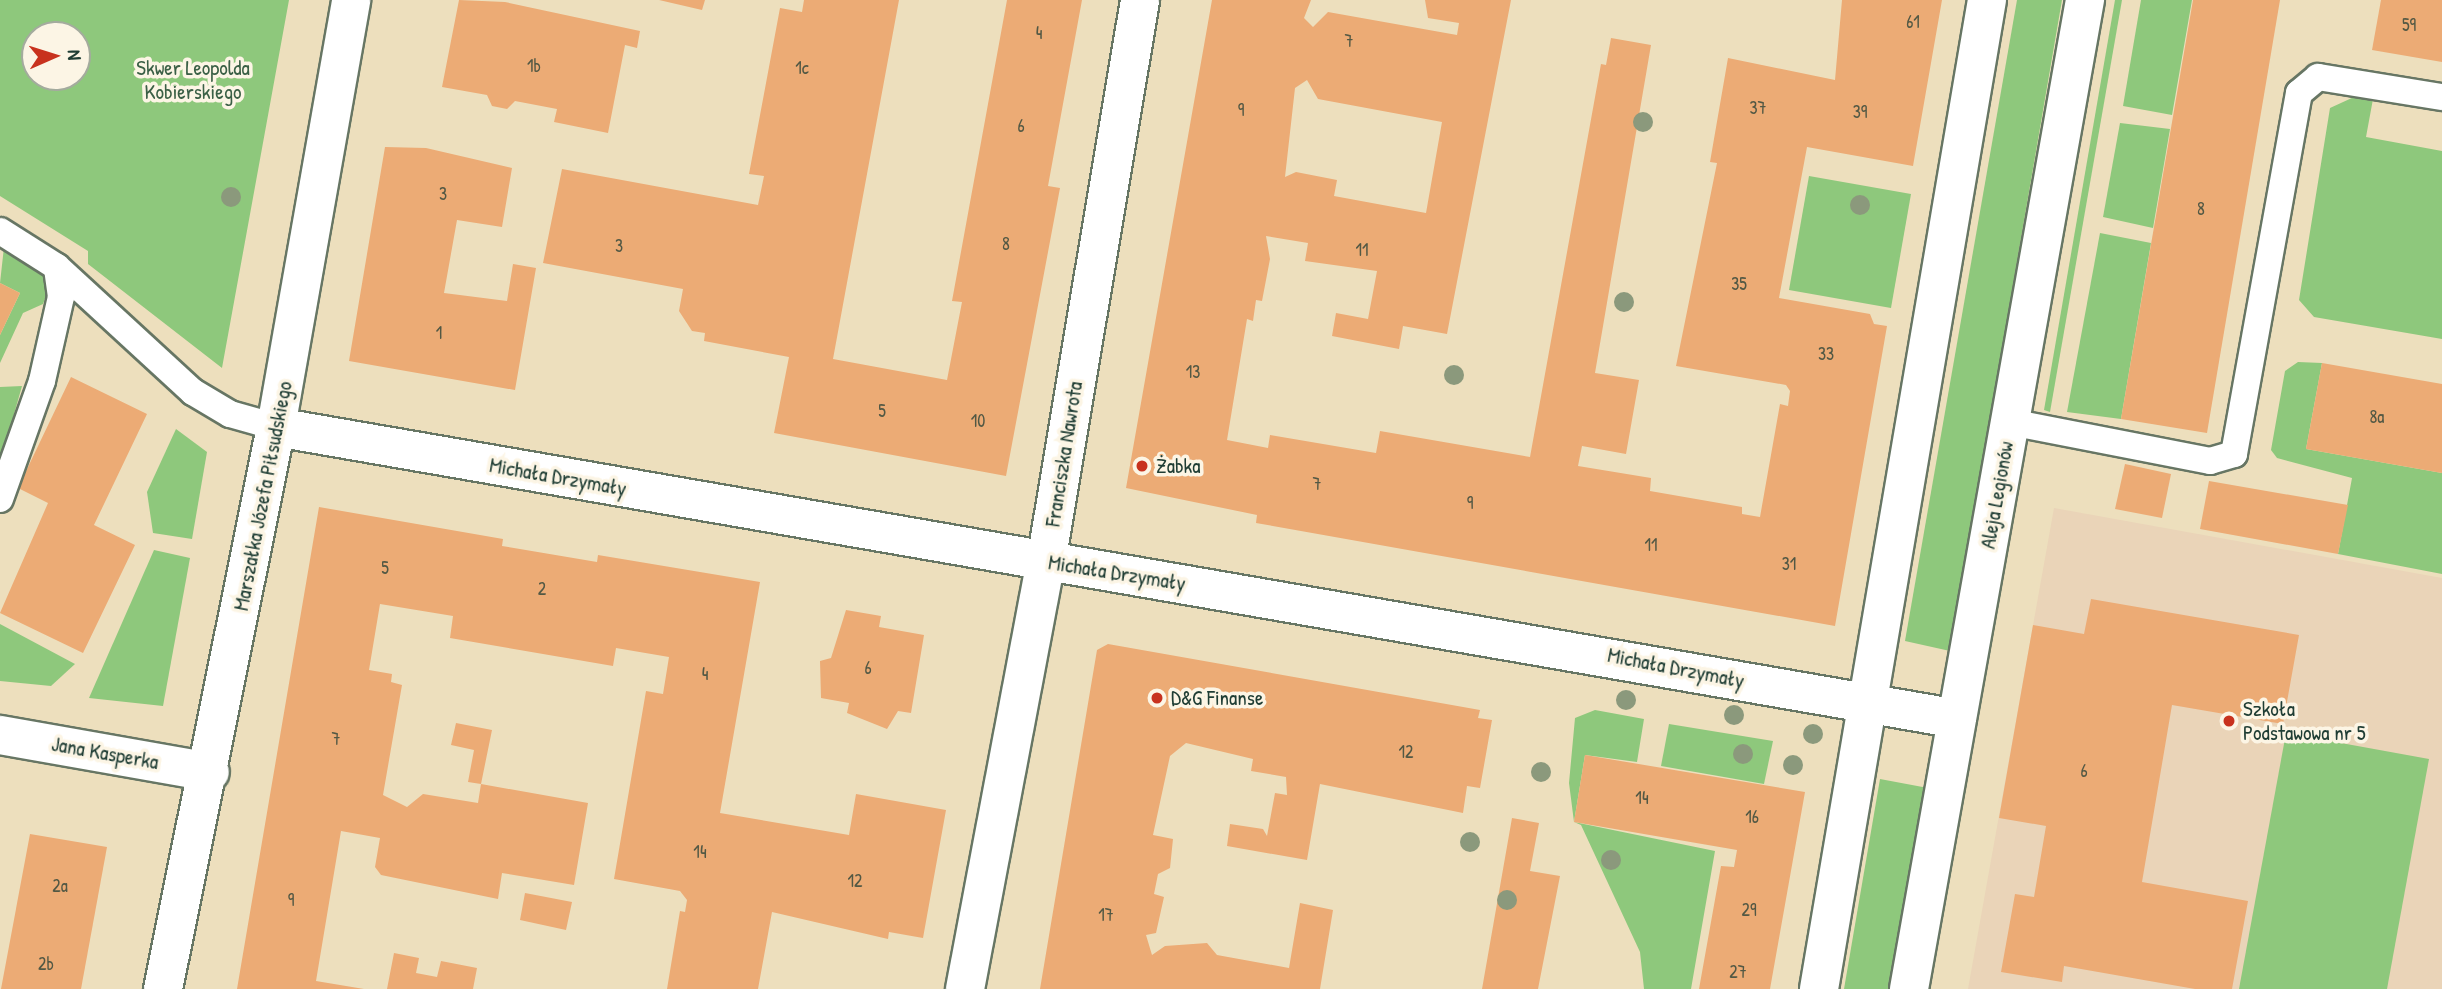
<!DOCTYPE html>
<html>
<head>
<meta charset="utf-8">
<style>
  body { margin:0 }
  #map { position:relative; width:2442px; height:989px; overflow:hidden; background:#eddfbd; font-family:"Patrick Hand",sans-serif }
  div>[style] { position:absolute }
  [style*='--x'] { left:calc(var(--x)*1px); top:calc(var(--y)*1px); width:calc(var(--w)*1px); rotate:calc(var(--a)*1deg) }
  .built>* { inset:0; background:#ead4b8 }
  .green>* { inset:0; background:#8ec87c }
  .building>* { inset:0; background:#ecab75 }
  .roads { filter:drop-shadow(2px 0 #677664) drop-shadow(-2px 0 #677664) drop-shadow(0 2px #677664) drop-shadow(0 -2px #677664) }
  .service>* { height:26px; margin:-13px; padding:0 13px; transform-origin:13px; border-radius:13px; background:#fff }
  .minor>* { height:38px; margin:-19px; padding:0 19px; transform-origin:19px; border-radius:19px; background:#fff }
  .tertiary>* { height:38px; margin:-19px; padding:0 19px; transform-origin:19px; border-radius:19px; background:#fff }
  .trees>* { width:20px; height:20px; margin:-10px; border-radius:50%; background:#8b997c }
  .dots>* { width:19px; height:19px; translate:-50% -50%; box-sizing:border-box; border:4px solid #fcf5e5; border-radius:50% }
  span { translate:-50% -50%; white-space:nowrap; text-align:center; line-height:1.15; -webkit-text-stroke:7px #fcf5e5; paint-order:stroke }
  .number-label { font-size:18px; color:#525844 }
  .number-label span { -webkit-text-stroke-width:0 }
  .park-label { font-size:21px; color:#3b6046 }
  .street-label { font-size:21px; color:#1f3d34 }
  .poi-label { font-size:21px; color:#1f3d34 }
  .left { translate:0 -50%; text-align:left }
  .north { position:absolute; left:21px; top:21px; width:70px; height:70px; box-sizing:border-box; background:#fcf5e5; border:2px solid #a4ab9e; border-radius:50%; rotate:87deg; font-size:19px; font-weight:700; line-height:28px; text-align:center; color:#1f3d34 }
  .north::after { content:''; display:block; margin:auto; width:24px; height:32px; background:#c8321e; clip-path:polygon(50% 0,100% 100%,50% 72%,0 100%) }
</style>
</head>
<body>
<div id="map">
  <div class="built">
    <i style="clip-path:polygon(2054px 508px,2442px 578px,2442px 989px,1968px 989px)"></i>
  </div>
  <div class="green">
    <i style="clip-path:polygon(evenodd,0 0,289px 0,222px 368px,88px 264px,88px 251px,0 196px,0 0,35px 35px,77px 35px,77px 77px,35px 77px,35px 35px)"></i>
    <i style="clip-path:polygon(2017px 0,2062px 0,1950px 651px,1905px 641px)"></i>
    <i style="clip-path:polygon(2115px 0,2122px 0,2050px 412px,2044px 410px)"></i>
    <i style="clip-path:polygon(2141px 0,2192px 0,2172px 115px,2123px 106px)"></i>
    <i style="clip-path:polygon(2354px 97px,2373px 99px,2366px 137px,2442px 151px,2442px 339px,2314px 317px,2299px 300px,2330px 108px)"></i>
    <i style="clip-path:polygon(2120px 123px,2170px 129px,2153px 228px,2103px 217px)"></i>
    <i style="clip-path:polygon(1809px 176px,1911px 194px,1891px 308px,1789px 290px)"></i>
    <i style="clip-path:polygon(2100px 233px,2151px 243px,2121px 419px,2067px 412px)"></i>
    <i style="clip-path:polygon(4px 247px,46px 277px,47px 293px,43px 304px,23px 313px,0 363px,0 335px,20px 293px,0 283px)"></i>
    <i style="clip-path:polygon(2298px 362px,2322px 363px,2306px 449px,2442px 473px,2442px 574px,2338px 554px,2352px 478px,2277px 458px,2271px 450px,2285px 371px)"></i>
    <i style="clip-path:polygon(22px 386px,7px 439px,0 456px,0 387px)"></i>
    <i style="clip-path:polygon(176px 429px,207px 452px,192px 539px,153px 533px,147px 492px)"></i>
    <i style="clip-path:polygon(154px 550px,190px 558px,163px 706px,89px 698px)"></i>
    <i style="clip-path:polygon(0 624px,75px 664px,51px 686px,0 681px)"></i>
    <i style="clip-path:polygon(1595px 710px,1644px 719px,1637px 762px,1585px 755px,1574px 822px,1715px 851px,1691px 989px,1644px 989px,1640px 952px,1581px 825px,1574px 822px,1569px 783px,1575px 718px)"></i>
    <i style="clip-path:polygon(1669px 724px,1773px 741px,1764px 784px,1661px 766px)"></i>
    <i style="clip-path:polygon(2286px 733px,2429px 759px,2387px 989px,2239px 989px)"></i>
    <i style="clip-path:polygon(1880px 779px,1928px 788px,1893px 989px,1844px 989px)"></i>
  </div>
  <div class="building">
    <i style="clip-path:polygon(459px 0,505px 2px,640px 31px,637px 48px,625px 45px,608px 133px,554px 122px,557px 109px,515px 101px,507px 109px,492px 106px,487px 95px,442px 87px)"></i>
    <i style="clip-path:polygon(659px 0,705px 0,702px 10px)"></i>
    <i style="clip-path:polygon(804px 0,899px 0,833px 359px,947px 380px,962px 302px,952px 301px,1007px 0,1082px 0,1048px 186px,1060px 188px,1006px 476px,774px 433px,789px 357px,704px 341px,705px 333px,692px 331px,679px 311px,683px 289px,543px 263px,562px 169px,758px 205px,764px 176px,749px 174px,780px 8px,802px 12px)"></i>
    <i style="clip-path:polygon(evenodd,1212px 0,1311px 0,1304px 18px,1313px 27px,1328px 12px,1457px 35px,1459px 23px,1428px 18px,1425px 0,1511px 0,1447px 334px,1403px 326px,1399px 349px,1332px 336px,1336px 313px,1368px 319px,1377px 271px,1305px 261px,1308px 243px,1266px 236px,1270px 259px,1262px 301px,1256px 300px,1253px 321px,1247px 319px,1227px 440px,1268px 448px,1270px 435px,1376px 453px,1380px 431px,1530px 457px,1601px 64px,1606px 65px,1611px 38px,1651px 45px,1595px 373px,1639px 380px,1626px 454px,1582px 446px,1578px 466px,1651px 478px,1650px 491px,1742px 507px,1742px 514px,1760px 517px,1780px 404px,1788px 406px,1790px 391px,1786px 385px,1676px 366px,1717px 163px,1710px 162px,1728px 58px,1835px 80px,1842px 0,1942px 0,1913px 166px,1807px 147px,1779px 298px,1870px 314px,1874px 324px,1887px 326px,1835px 626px,1256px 523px,1257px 515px,1126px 488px,1212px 0,1307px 80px,1318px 99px,1442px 122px,1426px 213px,1334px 196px,1337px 180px,1296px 172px,1285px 177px,1295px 88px,1307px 80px)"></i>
    <i style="clip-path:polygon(2193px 0,2280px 0,2207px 433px,2121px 419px)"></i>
    <i style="clip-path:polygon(2381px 0,2442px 0,2442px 62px,2372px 50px)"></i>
    <i style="clip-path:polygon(385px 147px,426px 148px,512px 168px,502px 227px,457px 220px,444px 293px,507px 301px,513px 264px,536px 268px,515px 390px,349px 361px)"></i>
    <i style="clip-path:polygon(0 283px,20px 293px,0 335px)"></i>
    <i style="clip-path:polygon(2322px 363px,2442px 384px,2442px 473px,2306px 449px)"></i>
    <i style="clip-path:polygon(71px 377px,147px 414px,94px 525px,135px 545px,83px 653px,0 613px,48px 503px,18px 488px)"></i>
    <i style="clip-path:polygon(2125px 464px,2171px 474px,2162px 518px,2115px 509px)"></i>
    <i style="clip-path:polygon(2209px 481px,2348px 505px,2338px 554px,2200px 529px)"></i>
    <i style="clip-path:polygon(319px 507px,503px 539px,502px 546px,597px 562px,598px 555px,760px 582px,720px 813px,849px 835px,856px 794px,946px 810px,923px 938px,889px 932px,888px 939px,772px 912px,758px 989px,667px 989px,680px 911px,685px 912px,687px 900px,680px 891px,614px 879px,646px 691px,663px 694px,669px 657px,616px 648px,613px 666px,450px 638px,453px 616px,380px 604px,369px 670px,392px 674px,391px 682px,402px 685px,383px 795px,407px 807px,423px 794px,478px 803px,481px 784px,588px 803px,574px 885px,502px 873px,498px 899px,381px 875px,375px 867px,380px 838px,341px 831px,316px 981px,364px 989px,237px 989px)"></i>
    <i style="clip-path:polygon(2091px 599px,2299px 635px,2283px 724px,2172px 705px,2142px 882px,2248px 901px,2232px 989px,2195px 989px,2064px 966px,2062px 982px,2001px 972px,2015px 894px,2034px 897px,2046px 826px,1999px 818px,2033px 625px,2084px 634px)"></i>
    <i style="clip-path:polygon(846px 610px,881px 616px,879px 627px,924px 635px,911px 713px,898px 711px,887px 729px,847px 713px,849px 703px,821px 698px,820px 661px,831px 658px)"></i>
    <i style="clip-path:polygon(1108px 644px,1480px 710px,1478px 718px,1492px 720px,1480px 788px,1467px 786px,1463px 813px,1320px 784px,1307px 860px,1227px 846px,1230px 824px,1263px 829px,1267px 836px,1275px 793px,1287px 795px,1286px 777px,1251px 771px,1253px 759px,1186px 743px,1170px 756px,1153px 835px,1173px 839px,1170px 868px,1158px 874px,1154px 894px,1164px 897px,1156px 933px,1146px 935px,1152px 955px,1165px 946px,1207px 943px,1217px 955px,1289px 968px,1300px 903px,1333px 910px,1320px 989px,1040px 989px,1097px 650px)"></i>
    <i style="clip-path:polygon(456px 723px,492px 730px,481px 784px,468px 782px,474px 750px,451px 745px)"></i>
    <i style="clip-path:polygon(1585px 755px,1805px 792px,1770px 989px,1699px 989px,1721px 866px,1734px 867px,1737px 850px,1574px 822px)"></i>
    <i style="clip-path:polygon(1512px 818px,1539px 823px,1530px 871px,1560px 876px,1538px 989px,1482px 989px)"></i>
    <i style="clip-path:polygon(30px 834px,107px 847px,81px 989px,1px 989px)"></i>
    <i style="clip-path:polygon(525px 893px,572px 902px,566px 930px,520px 920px)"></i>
    <i style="clip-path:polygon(394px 953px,419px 958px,416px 973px,437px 977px,441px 961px,477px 968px,473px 989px,387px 989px)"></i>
  </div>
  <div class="roads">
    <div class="service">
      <i style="--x:0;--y:231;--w:67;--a:32.3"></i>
      <i style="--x:57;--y:267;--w:185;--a:42.6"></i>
      <i style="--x:193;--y:392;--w:43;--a:30.7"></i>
      <i style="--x:230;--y:414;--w:48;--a:15.8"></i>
      <i style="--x:2010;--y:422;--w:204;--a:11"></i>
      <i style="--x:2210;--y:461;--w:25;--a:-16"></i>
      <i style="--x:2234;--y:454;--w:367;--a:-79.8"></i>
      <i style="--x:2299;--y:93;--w:25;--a:-40"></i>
      <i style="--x:2318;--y:77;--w:126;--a:9.2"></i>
      <i style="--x:0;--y:499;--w:125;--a:-70.4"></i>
      <i style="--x:42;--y:381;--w:86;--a:-77.3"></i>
      <i style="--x:61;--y:297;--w:30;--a:-98"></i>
    </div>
    <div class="minor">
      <i style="--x:276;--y:427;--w:1706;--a:9.85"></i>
      <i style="--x:0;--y:735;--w:213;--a:10"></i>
      <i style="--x:965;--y:989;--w:435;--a:-79.3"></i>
      <i style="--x:1046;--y:562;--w:570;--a:-80.5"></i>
      <i style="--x:1819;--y:989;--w:1003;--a:-80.36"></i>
      <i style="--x:1909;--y:989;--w:1005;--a:-79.91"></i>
    </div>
    <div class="tertiary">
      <i style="--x:163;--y:989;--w:573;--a:-78.63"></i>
      <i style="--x:276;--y:427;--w:434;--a:-80"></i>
    </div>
  </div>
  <div class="trees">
    <i style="left:1643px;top:122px"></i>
    <i style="left:231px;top:197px"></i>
    <i style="left:1860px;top:205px"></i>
    <i style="left:1624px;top:302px"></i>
    <i style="left:1454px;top:375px"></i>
    <i style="left:1626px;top:700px"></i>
    <i style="left:1734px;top:715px"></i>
    <i style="left:1813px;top:734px"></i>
    <i style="left:1743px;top:754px"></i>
    <i style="left:1793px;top:765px"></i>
    <i style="left:1541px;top:772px"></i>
    <i style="left:1470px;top:842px"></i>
    <i style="left:1611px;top:860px"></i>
    <i style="left:1507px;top:900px"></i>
  </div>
  <div class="dots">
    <i style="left:1142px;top:466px;background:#c8321e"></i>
    <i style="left:1157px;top:698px;background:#c8321e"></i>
    <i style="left:2229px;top:721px;background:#c8321e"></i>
  </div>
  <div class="number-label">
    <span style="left:1913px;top:22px">61</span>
    <span style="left:2409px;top:25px">59</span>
    <span style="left:1039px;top:33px">4</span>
    <span style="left:1349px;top:41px">7</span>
    <span style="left:534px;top:66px">1b</span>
    <span style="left:802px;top:68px">1c</span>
    <span style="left:1758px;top:108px">37</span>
    <span style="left:1241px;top:110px">9</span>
    <span style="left:1860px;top:112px">39</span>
    <span style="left:1021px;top:126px">6</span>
    <span style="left:443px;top:194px">3</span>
    <span style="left:2201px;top:209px">8</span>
    <span style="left:1006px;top:244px">8</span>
    <span style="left:619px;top:246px">3</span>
    <span style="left:1362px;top:250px">11</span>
    <span style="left:1739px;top:284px">35</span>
    <span style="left:439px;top:333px">1</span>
    <span style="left:1826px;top:354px">33</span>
    <span style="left:1193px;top:372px">13</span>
    <span style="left:882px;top:411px">5</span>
    <span style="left:2377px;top:417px">8a</span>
    <span style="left:978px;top:421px">10</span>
    <span style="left:1317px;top:484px">7</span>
    <span style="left:1470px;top:503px">9</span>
    <span style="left:1651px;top:545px">11</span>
    <span style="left:1789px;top:564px">31</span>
    <span style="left:385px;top:568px">5</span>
    <span style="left:542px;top:589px">2</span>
    <span style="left:868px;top:668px">6</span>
    <span style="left:705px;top:674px">4</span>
    <span style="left:336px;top:739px">7</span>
    <span style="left:1406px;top:752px">12</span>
    <span style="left:2084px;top:771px">6</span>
    <span style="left:1642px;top:798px">14</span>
    <span style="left:1752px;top:817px">16</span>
    <span style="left:700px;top:852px">14</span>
    <span style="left:855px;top:881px">12</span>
    <span style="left:60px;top:886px">2a</span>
    <span style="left:291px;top:900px">9</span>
    <span style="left:1749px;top:910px">29</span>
    <span style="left:1106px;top:915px">17</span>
    <span style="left:46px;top:964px">2b</span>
    <span style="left:1738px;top:972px">27</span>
  </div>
  <div class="park-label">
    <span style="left:193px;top:80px">Skwer Leopolda<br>Kobierskiego</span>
  </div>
  <div class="street-label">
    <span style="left:1064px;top:454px;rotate:-81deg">Franciszka Nawrota</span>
    <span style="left:558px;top:477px;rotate:10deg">Michała Drzymały</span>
    <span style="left:1997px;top:495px;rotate:-80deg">Aleja Legionów</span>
    <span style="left:263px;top:496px;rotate:-79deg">Marszałka Józefa Piłsudskiego</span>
    <span style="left:1117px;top:573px;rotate:9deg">Michała Drzymały</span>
    <span style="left:1676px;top:668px;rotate:11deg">Michała Drzymały</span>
    <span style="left:105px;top:753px;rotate:10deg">Jana Kasperka</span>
  </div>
  <div class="poi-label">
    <span class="left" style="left:1156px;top:466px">Żabka</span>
    <span class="left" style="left:1171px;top:698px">D&amp;G Finanse</span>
    <span class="left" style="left:2243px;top:721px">Szkoła<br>Podstawowa nr 5</span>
  </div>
  <div class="north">N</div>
</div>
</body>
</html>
